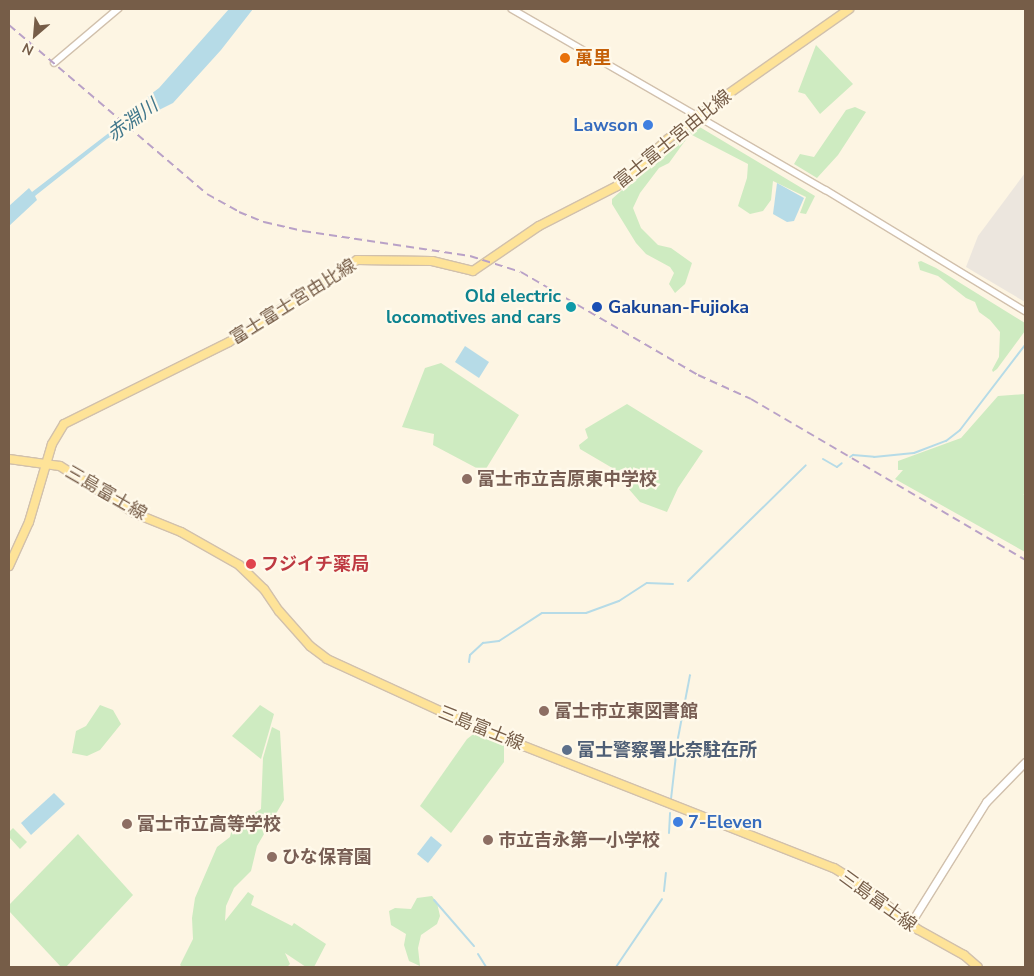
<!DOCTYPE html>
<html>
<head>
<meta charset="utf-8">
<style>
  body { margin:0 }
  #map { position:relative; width:1034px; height:976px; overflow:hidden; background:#fdf5e3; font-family:"Nunito Sans","Noto Sans JP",sans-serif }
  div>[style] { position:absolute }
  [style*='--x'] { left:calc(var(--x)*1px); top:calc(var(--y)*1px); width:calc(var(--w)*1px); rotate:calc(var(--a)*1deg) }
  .industrial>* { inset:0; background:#ece6de }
  .green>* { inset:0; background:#ceebc1 }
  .water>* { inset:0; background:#b6dbe7 }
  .stream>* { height:2px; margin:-1px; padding:0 1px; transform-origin:1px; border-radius:1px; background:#b6dbe7 }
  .roads { filter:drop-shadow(1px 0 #d1c0ac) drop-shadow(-1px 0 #d1c0ac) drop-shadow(0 1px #d1c0ac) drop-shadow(0 -1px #d1c0ac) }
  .tertiary>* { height:5.5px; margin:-2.75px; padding:0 2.75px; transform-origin:2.75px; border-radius:2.75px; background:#fff }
  .secondary>* { height:7px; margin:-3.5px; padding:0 3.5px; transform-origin:3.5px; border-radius:3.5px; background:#fff }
  .primary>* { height:8px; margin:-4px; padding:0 4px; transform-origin:4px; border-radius:4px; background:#fee398 }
  .rail>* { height:2px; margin-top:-1px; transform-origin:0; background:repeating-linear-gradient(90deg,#b9a1c7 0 8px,transparent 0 13px) }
  .dots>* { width:14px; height:14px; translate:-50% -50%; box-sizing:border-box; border:2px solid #fff9ea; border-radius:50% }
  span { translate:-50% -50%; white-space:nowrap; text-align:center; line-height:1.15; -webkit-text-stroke:4.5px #fff9ea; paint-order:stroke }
  .food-label { font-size:18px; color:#c56008; font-weight:700 }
  .left { translate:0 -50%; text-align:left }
  .shop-label { font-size:18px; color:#366cbe; font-weight:700 }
  .right { translate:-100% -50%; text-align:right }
  .street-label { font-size:18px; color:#765d48 }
  .culture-label { font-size:18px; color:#0d838f; font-weight:700 }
  .transit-label { font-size:18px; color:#164399; font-weight:700 }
  .education-label { font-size:18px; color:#785e54; font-weight:700 }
  .health-label { font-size:18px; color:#be3a42; font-weight:700 }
  .service-label { font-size:18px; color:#4e5e75; font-weight:700 }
  .water-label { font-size:19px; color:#41778b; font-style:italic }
  .frame { position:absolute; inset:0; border:10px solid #765d48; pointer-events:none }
  .north { position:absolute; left:10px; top:10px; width:50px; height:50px; -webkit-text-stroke:4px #fff9ea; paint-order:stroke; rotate:207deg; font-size:14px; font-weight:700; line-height:20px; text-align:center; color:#765d48 }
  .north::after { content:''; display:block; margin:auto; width:18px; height:22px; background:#765d48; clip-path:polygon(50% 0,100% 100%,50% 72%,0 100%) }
</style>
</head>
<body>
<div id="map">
  <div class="industrial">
    <i style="clip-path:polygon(1025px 173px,1025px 302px,966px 267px,978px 236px)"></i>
  </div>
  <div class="green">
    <i style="clip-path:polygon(816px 45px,853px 84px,820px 114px,805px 94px,798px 92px)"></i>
    <i style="clip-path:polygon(855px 107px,866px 112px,838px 155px,817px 178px,794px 164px,800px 154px,814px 157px,846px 110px)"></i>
    <i style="clip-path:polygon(694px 126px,698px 126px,815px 196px,806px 214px,800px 213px,806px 197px,773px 181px,771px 200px,763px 211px,750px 214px,738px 206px,747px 178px,748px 164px,690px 134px,669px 163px,659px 168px,640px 193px,633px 208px,641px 228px,658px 245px,671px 248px,692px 263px,685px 284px,675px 293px,669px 284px,674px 273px,670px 267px,646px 254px,636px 243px,612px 204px,612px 199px)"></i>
    <i style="clip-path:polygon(921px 261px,936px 268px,1025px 323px,1025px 331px,997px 369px,993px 372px,992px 370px,999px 357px,1000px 332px,990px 320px,979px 312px,975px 302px,966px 298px,938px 276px,920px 270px,918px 262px)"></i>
    <i style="clip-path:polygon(441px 363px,519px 415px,484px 472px,433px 445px,434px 434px,402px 427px,425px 368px)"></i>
    <i style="clip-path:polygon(1025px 394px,1025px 494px,1023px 495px,1025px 495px,1025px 552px,895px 479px,903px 470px,898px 470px,898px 461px,961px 438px,998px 396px)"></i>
    <i style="clip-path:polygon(627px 404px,703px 451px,678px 488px,667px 512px,640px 502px,621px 480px,626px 476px,580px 449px,579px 445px,588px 438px,585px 429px)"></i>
    <i style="clip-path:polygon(100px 705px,113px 710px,121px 724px,100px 750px,87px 756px,72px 753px,76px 731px,86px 726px)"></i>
    <i style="clip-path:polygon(260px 705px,274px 714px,261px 759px,232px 736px)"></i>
    <i style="clip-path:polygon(272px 727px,280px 731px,284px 800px,257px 846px,251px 871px,234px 888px,226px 906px,225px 921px,248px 892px,254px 896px,251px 905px,292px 926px,294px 923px,326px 944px,314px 967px,306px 967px,285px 953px,290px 964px,287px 967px,182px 967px,180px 965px,193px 939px,192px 918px,195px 898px,217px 847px,230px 837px,234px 820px,243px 820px,261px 809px,263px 758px)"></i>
    <i style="clip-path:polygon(476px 732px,504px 743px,504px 762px,451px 833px,420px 806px,467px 739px)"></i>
    <i style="clip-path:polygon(13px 828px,27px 842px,20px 849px,9px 837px,9px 832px)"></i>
    <i style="clip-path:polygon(78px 834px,133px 895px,66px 967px,61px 967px,9px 911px,9px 905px)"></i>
    <i style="clip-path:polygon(432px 896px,437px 903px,440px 916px,437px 924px,421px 935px,418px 948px,420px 966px,409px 961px,404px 945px,406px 934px,391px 925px,389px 911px,395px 908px,411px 909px,417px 898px)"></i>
  </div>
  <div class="water">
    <i style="clip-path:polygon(229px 9px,253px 9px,221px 50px,173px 103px,157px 111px,154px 110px,107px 139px,35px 196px,37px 200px,9px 226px,9px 206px,29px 188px,32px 192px,149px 102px,147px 97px,159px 88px)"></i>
    <i style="clip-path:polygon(777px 183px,804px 198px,794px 221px,787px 222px,773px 214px)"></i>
    <i style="clip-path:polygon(465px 346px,489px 362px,479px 378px,455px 362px)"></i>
    <i style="clip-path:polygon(54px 793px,65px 804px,31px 835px,21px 823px)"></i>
    <i style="clip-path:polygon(431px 836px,442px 845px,428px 863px,417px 854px)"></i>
  </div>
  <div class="stream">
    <i style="--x:850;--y:457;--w:4;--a:-34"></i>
    <i style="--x:853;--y:455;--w:21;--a:5"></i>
    <i style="--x:874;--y:457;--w:40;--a:-5.7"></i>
    <i style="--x:914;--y:453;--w:34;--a:-21"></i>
    <i style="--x:946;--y:441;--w:18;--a:-38"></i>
    <i style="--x:960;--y:430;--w:107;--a:-52.6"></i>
    <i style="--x:823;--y:459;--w:16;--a:30"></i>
    <i style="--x:837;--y:467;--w:6;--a:-39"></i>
    <i style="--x:688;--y:581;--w:165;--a:-44.5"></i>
    <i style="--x:469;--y:662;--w:7;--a:-82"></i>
    <i style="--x:470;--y:655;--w:18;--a:-43"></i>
    <i style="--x:483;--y:643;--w:16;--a:-7"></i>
    <i style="--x:499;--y:641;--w:51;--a:-33.1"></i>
    <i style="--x:542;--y:613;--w:44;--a:0"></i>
    <i style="--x:586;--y:613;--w:35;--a:-20"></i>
    <i style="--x:619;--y:601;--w:33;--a:-33"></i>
    <i style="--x:647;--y:583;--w:26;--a:2"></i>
    <i style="--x:671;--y:799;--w:61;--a:-83.5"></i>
    <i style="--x:678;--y:738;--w:64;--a:-79.2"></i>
    <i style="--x:669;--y:833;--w:20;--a:-87"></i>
    <i style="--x:664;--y:891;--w:18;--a:-84"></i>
    <i style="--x:434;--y:900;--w:61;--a:49"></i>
    <i style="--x:478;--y:954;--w:15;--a:58"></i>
    <i style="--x:616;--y:967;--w:82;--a:-55.9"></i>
  </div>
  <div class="roads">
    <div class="tertiary">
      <i style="--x:512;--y:9;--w:362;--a:30"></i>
      <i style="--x:826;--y:190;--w:233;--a:31.3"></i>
      <i style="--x:54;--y:63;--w:84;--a:-40.2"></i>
    </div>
    <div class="secondary">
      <i style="--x:910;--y:924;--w:144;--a:-58.1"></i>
      <i style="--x:986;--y:802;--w:56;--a:-45.7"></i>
    </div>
    <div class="primary">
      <i style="--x:9;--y:459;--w:51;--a:7.8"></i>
      <i style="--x:60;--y:466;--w:88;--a:32.4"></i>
      <i style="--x:134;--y:513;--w:51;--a:22"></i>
      <i style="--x:181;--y:532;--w:67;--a:29.6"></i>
      <i style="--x:239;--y:565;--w:35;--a:44"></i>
      <i style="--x:264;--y:589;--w:27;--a:56"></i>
      <i style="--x:279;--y:611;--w:47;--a:48.5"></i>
      <i style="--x:310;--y:646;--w:21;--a:37"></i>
      <i style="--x:327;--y:659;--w:161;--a:24.7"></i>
      <i style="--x:473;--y:726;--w:388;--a:21.5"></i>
      <i style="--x:834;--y:868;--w:31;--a:32"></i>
      <i style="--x:860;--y:884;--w:73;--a:38.3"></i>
      <i style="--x:917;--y:929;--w:54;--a:29"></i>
      <i style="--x:964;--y:955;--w:18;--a:41"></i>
      <i style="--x:9;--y:566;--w:48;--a:-65.6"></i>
      <i style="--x:29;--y:522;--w:81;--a:-73.6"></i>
      <i style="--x:52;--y:444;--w:23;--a:-59"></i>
      <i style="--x:64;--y:424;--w:184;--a:-26.4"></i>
      <i style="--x:229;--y:342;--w:152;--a:-32.6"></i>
      <i style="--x:357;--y:260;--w:75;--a:0.8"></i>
      <i style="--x:432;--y:261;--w:42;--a:13.7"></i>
      <i style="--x:473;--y:271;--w:80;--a:-34.3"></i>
      <i style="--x:539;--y:226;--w:88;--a:-27.1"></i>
      <i style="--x:617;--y:186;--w:69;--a:-42.7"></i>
      <i style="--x:668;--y:139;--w:37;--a:-38"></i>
      <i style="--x:697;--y:116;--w:186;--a:-35.1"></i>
    </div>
  </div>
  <div class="rail">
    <i style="--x:9;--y:25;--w:260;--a:40.5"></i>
    <i style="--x:207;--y:194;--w:37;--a:29"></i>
    <i style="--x:239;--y:212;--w:27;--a:22"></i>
    <i style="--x:264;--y:222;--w:40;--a:13"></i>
    <i style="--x:303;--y:231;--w:169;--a:8.5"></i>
    <i style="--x:470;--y:256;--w:53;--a:17.4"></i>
    <i style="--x:521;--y:272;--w:205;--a:30.2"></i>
    <i style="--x:698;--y:375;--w:58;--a:24.4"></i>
    <i style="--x:751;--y:399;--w:318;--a:30.4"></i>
  </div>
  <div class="dots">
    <i style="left:565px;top:58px;background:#e8710a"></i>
    <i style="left:648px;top:125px;background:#3f7fe0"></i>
    <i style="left:571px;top:307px;background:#0f9aa8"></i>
    <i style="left:597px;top:307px;background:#1a4fb4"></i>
    <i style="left:467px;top:479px;background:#8d6e63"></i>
    <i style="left:251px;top:564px;background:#e0444e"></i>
    <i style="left:544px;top:711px;background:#8d6e63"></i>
    <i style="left:567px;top:750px;background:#5c6f8a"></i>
    <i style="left:678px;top:822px;background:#3f7fe0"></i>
    <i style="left:127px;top:824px;background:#8d6e63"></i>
    <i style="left:488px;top:840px;background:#8d6e63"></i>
    <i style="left:272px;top:857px;background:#8d6e63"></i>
  </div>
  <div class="food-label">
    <span class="left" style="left:575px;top:58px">萬里</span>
  </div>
  <div class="shop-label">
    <span class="right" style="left:638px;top:125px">Lawson</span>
    <span class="left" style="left:688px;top:822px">7-Eleven</span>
  </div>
  <div class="street-label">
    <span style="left:673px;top:139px;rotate:-39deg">富士富士宮由比線</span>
    <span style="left:293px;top:302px;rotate:-32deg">富士富士宮由比線</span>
    <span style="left:106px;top:493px;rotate:30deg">三島富士線</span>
    <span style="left:481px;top:728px;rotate:22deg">三島富士線</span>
    <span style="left:878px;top:901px;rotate:36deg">三島富士線</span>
  </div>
  <div class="culture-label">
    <span class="right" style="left:561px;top:307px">Old electric<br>locomotives and cars</span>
  </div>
  <div class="transit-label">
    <span class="left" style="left:608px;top:307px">Gakunan-Fujioka</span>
  </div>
  <div class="education-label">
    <span class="left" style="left:477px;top:479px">富士市立吉原東中学校</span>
    <span class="left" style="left:554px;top:711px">富士市立東図書館</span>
    <span class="left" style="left:137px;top:824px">富士市立高等学校</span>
    <span class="left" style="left:498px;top:840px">市立吉永第一小学校</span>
    <span class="left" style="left:282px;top:857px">ひな保育園</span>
  </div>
  <div class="health-label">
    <span class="left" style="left:261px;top:564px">フジイチ薬局</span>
  </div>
  <div class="service-label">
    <span class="left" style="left:577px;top:750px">富士警察署比奈駐在所</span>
  </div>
  <div class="water-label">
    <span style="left:133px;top:121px;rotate:-36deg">赤淵川</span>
  </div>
  <div class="frame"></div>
  <div class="north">N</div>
</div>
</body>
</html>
